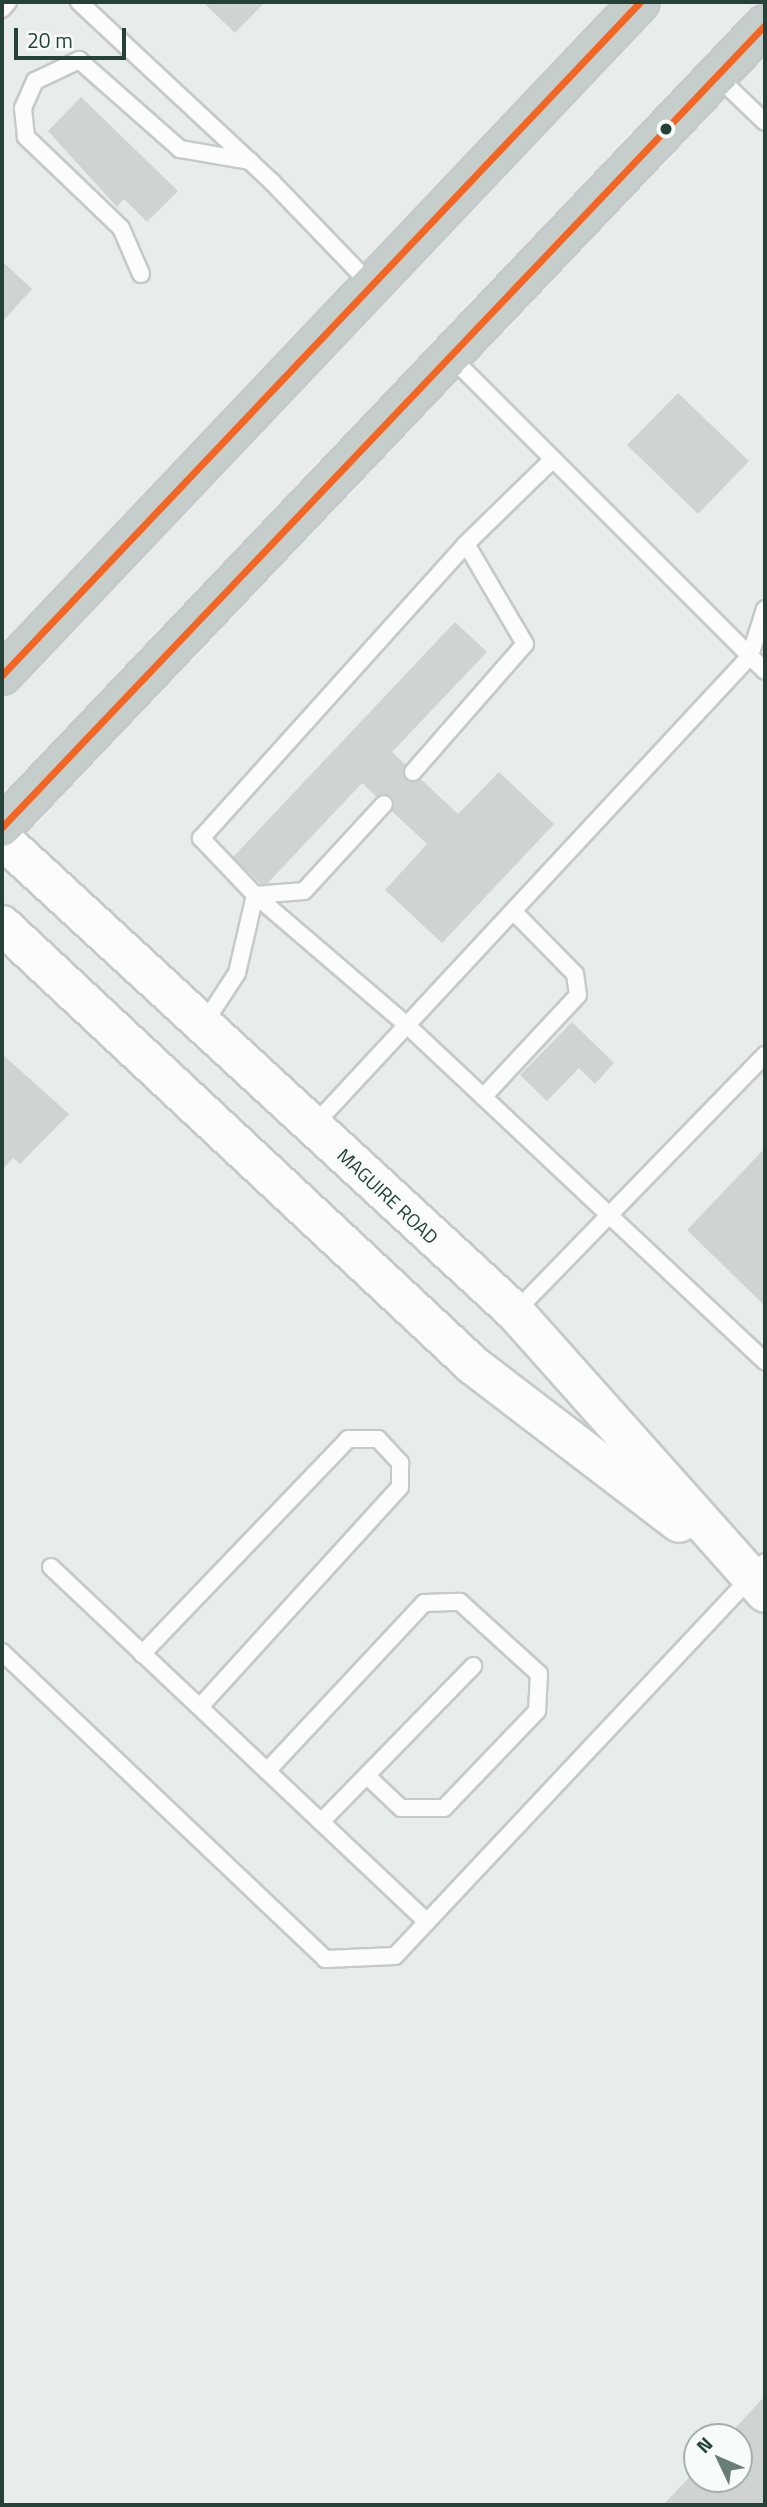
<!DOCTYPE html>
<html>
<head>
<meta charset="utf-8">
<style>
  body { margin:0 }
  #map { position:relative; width:767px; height:2507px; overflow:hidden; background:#e8edeb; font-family:"Titillium Web",sans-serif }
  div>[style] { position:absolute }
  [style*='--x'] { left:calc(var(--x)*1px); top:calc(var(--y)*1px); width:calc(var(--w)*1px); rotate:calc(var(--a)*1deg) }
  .building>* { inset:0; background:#cfd4d2 }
  .roads { filter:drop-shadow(2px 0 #c5cac8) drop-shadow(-2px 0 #c5cac8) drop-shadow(0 2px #c5cac8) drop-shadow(0 -2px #c5cac8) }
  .service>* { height:16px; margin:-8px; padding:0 8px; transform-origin:8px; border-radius:8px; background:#fcfcfc }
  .secondary>* { height:38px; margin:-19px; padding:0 19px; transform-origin:19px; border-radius:19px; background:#fcfcfc }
  .trunk>* { height:38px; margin:-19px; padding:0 19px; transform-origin:19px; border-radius:19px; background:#c6cecc }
  .bus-1>* { height:7px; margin:-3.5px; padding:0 3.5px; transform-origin:3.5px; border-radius:3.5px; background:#f26522 }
  .dots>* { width:19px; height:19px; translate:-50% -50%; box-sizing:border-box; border:4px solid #f7fbf9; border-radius:50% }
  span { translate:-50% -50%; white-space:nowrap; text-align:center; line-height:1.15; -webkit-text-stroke:5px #f7fbf9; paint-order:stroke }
  .street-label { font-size:19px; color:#24423a }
  .frame { position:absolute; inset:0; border:4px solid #24423a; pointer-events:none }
  .north { position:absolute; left:683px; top:2423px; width:70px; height:70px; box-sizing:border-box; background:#f7fbf9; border:2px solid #a3b1ad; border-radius:50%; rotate:314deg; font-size:19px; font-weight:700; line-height:28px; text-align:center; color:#24423a }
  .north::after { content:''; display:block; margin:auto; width:24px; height:32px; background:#697e78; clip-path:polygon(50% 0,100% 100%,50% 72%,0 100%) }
  .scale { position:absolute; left:14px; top:28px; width:112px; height:32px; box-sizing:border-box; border:4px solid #24423a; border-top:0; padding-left:9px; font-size:21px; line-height:24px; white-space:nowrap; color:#24423a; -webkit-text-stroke:5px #f7fbf9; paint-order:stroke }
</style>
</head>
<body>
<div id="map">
  <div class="building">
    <i style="clip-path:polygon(203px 2px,265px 2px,235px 33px)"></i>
    <i style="clip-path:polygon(81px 97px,178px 191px,147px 222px,124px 199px,117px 207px,48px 131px)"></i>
    <i style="clip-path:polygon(2px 261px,32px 289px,2px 322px)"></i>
    <i style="clip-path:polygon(678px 393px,749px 461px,698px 514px,627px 445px)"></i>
    <i style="clip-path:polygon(455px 622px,487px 652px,392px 752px,458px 814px,499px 772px,554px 824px,442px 943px,385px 890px,427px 844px,362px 783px,264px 887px,233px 857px)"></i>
    <i style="clip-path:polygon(572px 1022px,614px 1063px,595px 1084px,579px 1068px,547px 1101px,520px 1075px)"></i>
    <i style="clip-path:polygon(2px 1054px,69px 1114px,20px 1164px,13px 1158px,2px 1170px)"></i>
    <i style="clip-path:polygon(765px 1148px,765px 1306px,687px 1230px)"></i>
    <i style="clip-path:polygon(765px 2396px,765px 2505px,663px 2505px,697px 2469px,697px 2479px,739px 2479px,739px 2437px,727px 2437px)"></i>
  </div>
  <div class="roads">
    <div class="service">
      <i style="--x:79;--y:2;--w:264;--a:43"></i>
      <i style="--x:272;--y:182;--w:144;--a:46.1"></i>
      <i style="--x:2;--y:9;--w:9;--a:-49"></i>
      <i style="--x:717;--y:76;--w:66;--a:43.8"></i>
      <i style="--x:141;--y:274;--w:50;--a:-113.5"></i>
      <i style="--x:121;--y:228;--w:132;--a:-136.2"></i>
      <i style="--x:26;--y:137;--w:29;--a:-96"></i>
      <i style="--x:23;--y:108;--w:30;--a:-66"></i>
      <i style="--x:35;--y:81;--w:49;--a:-25.5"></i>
      <i style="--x:79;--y:60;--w:135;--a:41.4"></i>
      <i style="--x:180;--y:149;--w:71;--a:9.7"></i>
      <i style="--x:553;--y:459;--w:122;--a:135.7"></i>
      <i style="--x:466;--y:544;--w:396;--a:132"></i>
      <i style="--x:201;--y:838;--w:79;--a:46.5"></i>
      <i style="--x:255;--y:895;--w:204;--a:40.6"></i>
      <i style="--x:410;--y:1028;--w:487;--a:43.2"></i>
      <i style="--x:765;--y:609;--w:49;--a:107.7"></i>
      <i style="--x:750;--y:656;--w:21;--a:45"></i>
      <i style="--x:413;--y:772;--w:170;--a:-48.8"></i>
      <i style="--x:525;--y:644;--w:116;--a:-120.5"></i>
      <i style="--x:255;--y:895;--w:49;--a:-4.7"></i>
      <i style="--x:304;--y:891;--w:118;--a:-47.4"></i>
      <i style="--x:203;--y:1025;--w:62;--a:-56.8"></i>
      <i style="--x:237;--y:973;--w:80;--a:-77"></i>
      <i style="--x:483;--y:1097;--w:139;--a:-47"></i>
      <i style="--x:578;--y:995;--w:21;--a:-98"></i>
      <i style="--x:575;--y:974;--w:86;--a:-134.5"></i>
      <i style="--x:313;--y:1126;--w:642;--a:-47.08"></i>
      <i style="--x:750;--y:656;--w:423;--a:-135"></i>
      <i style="--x:515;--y:1312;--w:359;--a:-45.8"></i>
      <i style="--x:51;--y:1567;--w:517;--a:43.35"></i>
      <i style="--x:2;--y:1652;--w:446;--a:43.5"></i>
      <i style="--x:325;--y:1959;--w:70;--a:-2.5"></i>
      <i style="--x:395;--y:1956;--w:540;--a:-46.8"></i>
      <i style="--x:142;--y:1654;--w:298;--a:-46.2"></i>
      <i style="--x:348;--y:1439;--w:30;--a:0"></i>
      <i style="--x:378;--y:1439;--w:33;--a:47"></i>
      <i style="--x:400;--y:1463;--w:24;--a:90"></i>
      <i style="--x:400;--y:1487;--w:297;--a:132.3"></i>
      <i style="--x:267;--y:1771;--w:230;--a:-46.9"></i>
      <i style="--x:424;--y:1603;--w:36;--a:-2"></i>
      <i style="--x:460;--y:1602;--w:107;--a:42.3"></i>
      <i style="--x:539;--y:1674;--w:37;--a:93"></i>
      <i style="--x:537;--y:1711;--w:134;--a:133.8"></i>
      <i style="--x:444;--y:1808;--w:43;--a:180"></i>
      <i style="--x:401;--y:1808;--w:47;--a:-136.7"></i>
      <i style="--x:321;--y:1822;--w:218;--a:-45.7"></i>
    </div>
    <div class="secondary">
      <i style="--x:2;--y:839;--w:698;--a:42.68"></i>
      <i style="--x:515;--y:1312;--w:376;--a:48.3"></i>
      <i style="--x:2;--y:925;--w:646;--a:43.06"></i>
      <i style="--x:474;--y:1366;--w:258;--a:37.4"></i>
    </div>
    <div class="trunk">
      <i style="--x:2;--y:675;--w:927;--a:-46.53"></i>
      <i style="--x:2;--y:827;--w:1107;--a:-46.43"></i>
    </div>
  </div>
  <div class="bus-1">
    <i style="--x:2;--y:675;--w:927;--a:-46.53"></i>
    <i style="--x:2;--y:827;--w:1107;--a:-46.43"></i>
  </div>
  <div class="dots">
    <i style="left:666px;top:129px;background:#24423a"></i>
  </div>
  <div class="street-label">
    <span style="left:388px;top:1196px;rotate:43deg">MAGUIRE ROAD</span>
  </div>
  <div class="frame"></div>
  <div class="north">N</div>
  <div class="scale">20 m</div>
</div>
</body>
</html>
